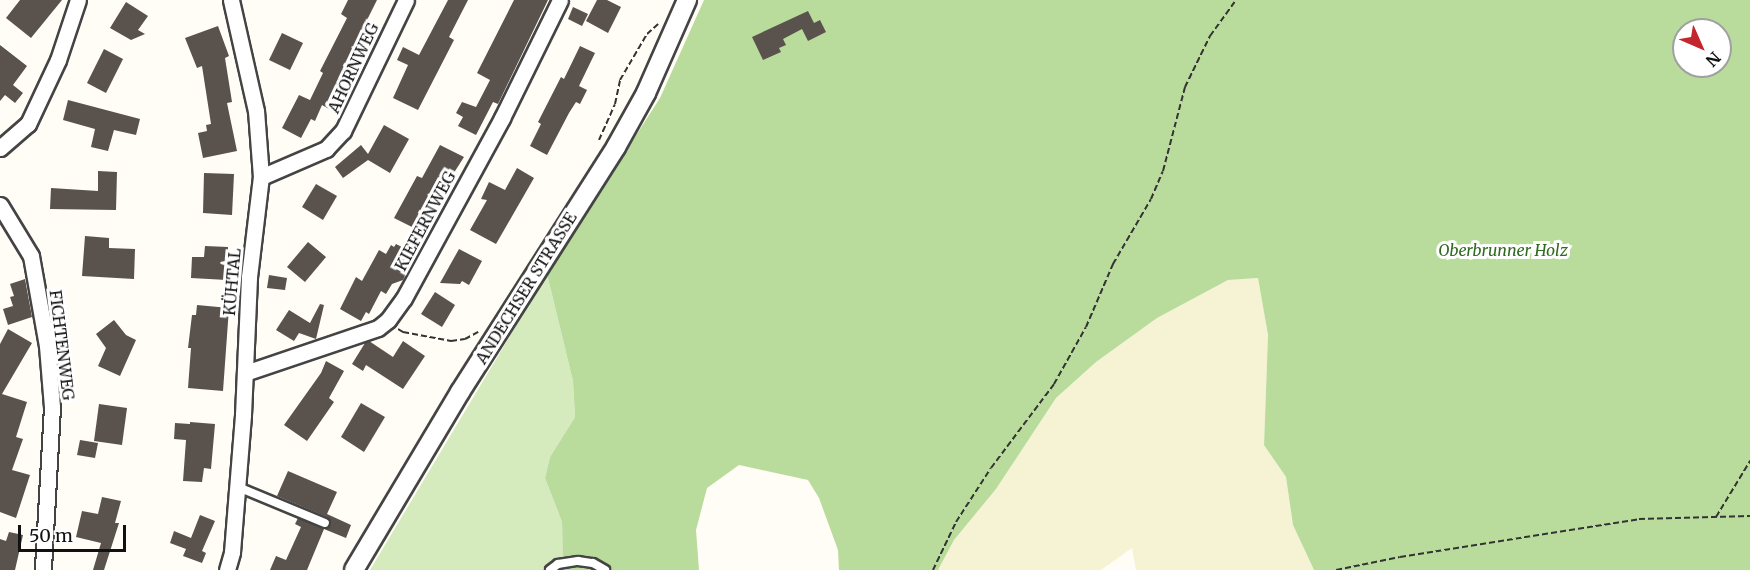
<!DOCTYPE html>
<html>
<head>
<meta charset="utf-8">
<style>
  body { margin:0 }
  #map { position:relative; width:1750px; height:570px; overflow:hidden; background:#fffdf5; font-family:Merriweather,serif }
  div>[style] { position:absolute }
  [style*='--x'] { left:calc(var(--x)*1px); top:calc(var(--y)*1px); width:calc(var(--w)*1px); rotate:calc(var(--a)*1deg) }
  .farmland>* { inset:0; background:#f6f3d4 }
  .green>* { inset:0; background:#d5ebbd }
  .forest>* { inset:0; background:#b9dc9c }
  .building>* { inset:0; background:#5a524d }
  .path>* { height:2px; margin-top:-1px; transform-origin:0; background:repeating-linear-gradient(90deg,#333 0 6px,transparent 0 9px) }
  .roads { filter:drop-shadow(2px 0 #444) drop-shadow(-2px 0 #444) drop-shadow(0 2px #444) drop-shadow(0 -2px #444) }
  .service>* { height:8px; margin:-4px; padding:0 4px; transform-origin:4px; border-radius:4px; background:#fff }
  .minor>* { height:15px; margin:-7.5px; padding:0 7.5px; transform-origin:7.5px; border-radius:7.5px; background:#fff }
  .tertiary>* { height:18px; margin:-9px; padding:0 9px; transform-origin:9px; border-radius:9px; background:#fff }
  span { translate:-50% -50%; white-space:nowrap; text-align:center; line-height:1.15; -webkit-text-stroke:6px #fff; paint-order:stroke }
  .street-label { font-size:16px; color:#111 }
  .park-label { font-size:16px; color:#2f6b1f; font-style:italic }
  .north { position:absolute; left:1672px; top:18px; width:60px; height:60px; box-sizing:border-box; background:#fff; border:2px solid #a0a0a0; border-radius:50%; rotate:135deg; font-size:16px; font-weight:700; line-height:24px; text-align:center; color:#111 }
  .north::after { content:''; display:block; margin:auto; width:21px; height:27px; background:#c4262e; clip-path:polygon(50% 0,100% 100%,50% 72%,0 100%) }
  .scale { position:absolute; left:18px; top:525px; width:108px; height:27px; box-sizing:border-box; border:3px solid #111; border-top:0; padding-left:8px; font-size:18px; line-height:21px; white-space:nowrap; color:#111; -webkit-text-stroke:4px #fff; paint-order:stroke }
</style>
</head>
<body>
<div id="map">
  <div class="farmland">
    <i style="clip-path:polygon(1258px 278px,1268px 335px,1264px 445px,1286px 477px,1293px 525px,1314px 570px,1136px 570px,1132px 548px,1101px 570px,938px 570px,954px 540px,996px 489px,1056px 398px,1096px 362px,1157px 318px,1228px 280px)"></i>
  </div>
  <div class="green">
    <i style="clip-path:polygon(547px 274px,573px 381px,575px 417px,550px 457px,545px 478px,562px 522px,563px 570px,370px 570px)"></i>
  </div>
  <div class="forest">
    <i style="clip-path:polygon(evenodd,704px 0,1750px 0,1750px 570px,1314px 570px,1293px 525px,1286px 477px,1264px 445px,1268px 335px,1258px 278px,1228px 280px,1157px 318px,1096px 362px,1056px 398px,996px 489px,954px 540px,938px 570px,839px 570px,838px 550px,819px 498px,808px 480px,739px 465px,707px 488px,696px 530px,699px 570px,563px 570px,562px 522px,545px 478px,550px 457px,575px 417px,573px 381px,547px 274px,660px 98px,704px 0,1684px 30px,1720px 30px,1720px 66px,1684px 66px,1684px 30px)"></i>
  </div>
  <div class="building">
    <i style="clip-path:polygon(20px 0,62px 0,31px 38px,6px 18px)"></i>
    <i style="clip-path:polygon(348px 0,377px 0,355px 44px,362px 47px,329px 109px,322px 105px,315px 121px,311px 119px,301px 138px,282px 128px,299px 95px,310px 100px,323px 73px,320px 71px,347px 18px,341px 14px)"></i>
    <i style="clip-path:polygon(448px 0,468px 0,449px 37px,454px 40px,418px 110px,393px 98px,408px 65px,397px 60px,403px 47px,419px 55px)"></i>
    <i style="clip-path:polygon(514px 0,548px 0,498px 104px,493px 102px,476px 135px,458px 126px,463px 117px,456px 113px,462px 102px,476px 107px,490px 80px,477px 73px)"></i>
    <i style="clip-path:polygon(597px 0,607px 0,621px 7px,608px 33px,586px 21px)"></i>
    <i style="clip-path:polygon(126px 2px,148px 16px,138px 30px,145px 34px,131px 40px,110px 28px)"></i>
    <i style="clip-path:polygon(573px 7px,588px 14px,582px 26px,568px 19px)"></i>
    <i style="clip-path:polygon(808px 11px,814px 23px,820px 20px,826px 32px,808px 41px,802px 29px,783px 39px,786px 45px,779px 48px,781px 52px,763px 60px,752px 37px)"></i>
    <i style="clip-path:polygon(218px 26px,229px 56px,225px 58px,232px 102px,227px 103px,237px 151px,203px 158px,198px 133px,207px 131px,206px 125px,211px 124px,202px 66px,197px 68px,185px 38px)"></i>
    <i style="clip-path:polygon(282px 33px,303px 43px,290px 70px,269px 60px)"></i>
    <i style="clip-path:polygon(0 45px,27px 66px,13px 85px,23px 93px,15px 103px,5px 95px,0 101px)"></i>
    <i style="clip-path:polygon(580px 46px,595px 53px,579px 86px,587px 90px,580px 104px,576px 102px,569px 113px,547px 155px,530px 146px,541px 124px,538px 122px,561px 77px,564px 79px)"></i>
    <i style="clip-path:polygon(104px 49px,123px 59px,106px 93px,87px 83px)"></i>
    <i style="clip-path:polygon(68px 100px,140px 119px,136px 135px,114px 130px,108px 151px,91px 147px,95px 129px,63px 120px)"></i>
    <i style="clip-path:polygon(384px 125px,409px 139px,390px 173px,368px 160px,343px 178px,335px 167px,361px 145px,368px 154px)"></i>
    <i style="clip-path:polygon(440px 145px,464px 157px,436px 201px,423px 230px,420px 231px,394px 218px,417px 176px,422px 178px)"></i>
    <i style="clip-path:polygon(517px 168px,534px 178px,496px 244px,470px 230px,487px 200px,481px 199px,489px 182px,505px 190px)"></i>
    <i style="clip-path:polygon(98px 171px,117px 172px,116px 210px,50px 209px,51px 188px,98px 191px)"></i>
    <i style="clip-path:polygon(204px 173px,234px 174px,232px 215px,203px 213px)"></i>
    <i style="clip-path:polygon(316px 184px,337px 196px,323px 220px,302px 207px)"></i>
    <i style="clip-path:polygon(85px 236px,109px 238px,109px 248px,135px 249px,134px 279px,82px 276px)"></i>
    <i style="clip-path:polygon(308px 242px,326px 257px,305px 282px,287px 267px)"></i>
    <i style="clip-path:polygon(396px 244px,410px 251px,400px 270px,406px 273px,403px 280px,392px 284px,386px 294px,381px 291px,369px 314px,366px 312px,361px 321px,340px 309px,356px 277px,362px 281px,379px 250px,386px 254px,391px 245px,394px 247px)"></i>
    <i style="clip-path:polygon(205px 246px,228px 247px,227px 280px,191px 278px,192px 257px,204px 257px)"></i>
    <i style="clip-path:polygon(459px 249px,482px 261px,469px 285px,462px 281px,460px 284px,440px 283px)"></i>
    <i style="clip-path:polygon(269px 275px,287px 278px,285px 290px,267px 288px)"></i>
    <i style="clip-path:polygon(25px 279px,32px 317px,8px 325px,3px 309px,13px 306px,10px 297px,14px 296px,10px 284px)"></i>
    <i style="clip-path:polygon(435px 292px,455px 305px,442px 327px,421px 314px)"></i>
    <i style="clip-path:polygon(320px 304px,324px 305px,316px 339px,299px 333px,294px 341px,276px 330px,289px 310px,310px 323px)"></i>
    <i style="clip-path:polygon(197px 305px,229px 308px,223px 391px,188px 388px,191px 348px,188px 348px,192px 315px,196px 315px)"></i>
    <i style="clip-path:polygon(114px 320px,126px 335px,136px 340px,120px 376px,98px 366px,106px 348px,96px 334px)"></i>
    <i style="clip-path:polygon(8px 329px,32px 343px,2px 394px,27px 402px,16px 437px,23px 439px,12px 470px,30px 475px,16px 518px,0 512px,0 344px)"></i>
    <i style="clip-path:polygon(369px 341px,393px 357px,403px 341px,425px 356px,403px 389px,366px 365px,363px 371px,352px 364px,365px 343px)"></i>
    <i style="clip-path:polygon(326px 361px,344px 371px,329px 398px,334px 402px,307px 441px,284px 425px,321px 373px)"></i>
    <i style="clip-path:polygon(361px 403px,385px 417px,364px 452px,341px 437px)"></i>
    <i style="clip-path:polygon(99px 404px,127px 408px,122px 445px,94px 441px)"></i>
    <i style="clip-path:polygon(190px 422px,215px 424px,211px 469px,204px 468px,202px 482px,183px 481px,186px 440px,174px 439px,175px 423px,190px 424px)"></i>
    <i style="clip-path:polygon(80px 440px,98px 443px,95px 458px,77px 455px)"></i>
    <i style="clip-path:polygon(288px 471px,337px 492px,327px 514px,351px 525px,346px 538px,324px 529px,307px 570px,270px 570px,276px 556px,286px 560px,301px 527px,295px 524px,298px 518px,323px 529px,331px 525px,327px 517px,277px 496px)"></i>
    <i style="clip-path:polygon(102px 497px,121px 501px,115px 523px,119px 523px,104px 570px,93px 570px,101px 543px,76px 537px,82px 511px,98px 514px)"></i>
    <i style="clip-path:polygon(200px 515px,215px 521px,202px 551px,206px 553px,202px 563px,183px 556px,186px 549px,170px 543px,174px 531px,191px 538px)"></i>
    <i style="clip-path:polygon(9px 532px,23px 535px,15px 570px,0 570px,0 539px,6px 541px)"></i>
  </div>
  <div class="path">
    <i style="--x:599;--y:140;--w:39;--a:-66"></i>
    <i style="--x:615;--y:104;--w:25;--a:-78"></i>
    <i style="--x:620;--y:80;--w:53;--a:-59.6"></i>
    <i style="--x:647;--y:34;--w:15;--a:-42"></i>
    <i style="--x:398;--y:329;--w:6;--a:31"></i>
    <i style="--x:403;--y:332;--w:49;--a:10.6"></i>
    <i style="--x:451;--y:341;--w:14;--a:-8"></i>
    <i style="--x:465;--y:339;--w:15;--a:-28"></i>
    <i style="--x:1716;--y:517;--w:66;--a:-58.7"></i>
    <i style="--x:933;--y:570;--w:53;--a:-64.4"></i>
    <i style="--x:956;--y:522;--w:64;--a:-57.1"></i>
    <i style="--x:991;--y:468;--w:105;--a:-53.1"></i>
    <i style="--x:1054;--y:384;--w:65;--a:-60.7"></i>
    <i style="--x:1086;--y:327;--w:69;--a:-66.8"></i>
    <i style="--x:1113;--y:264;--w:75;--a:-59.7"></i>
    <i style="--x:1151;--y:199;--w:30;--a:-67"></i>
    <i style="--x:1163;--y:171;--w:87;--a:-75.3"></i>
    <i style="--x:1185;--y:87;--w:57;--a:-63.9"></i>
    <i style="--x:1210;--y:36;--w:44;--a:-54.2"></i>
    <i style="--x:1336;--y:570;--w:65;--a:-11.5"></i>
    <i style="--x:1400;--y:557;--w:242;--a:-9"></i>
    <i style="--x:1639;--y:519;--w:111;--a:-1.5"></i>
  </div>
  <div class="roads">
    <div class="service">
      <i style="--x:238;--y:487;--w:94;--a:22.5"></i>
      <i style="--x:550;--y:570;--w:10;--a:-37"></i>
      <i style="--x:558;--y:564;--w:20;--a:-9"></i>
      <i style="--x:578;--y:561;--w:15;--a:8"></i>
      <i style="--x:593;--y:563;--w:14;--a:30"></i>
    </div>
    <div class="minor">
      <i style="--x:0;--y:148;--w:37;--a:-41"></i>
      <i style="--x:28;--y:124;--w:71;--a:-64.9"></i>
      <i style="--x:58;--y:60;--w:63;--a:-71.6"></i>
      <i style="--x:261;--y:177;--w:71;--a:-23.3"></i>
      <i style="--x:326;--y:149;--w:25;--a:-47"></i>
      <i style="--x:343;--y:131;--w:145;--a:-64.3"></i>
      <i style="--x:0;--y:205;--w:60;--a:58.7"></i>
      <i style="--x:31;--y:256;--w:91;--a:79.9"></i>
      <i style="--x:47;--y:346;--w:61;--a:85.3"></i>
      <i style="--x:52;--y:407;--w:163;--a:93.2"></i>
      <i style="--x:245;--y:373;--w:140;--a:-18.7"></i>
      <i style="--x:378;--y:328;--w:13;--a:-39"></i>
      <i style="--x:388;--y:320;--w:27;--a:-54"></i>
      <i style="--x:404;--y:298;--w:205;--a:-61.4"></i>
      <i style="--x:502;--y:118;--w:131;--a:-63.8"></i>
      <i style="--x:227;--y:570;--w:19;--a:-74"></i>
      <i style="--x:232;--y:552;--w:137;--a:-85.4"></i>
      <i style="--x:243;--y:415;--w:138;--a:-87.5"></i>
      <i style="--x:249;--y:277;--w:101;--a:-83.2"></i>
      <i style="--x:261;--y:177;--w:66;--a:-94.3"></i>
      <i style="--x:256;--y:111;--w:114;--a:-102.7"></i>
    </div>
    <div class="tertiary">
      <i style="--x:354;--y:570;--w:207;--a:-59.2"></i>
      <i style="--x:460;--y:392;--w:290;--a:-57.5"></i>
      <i style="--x:616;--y:147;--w:62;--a:-60.9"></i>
      <i style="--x:646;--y:93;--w:102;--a:-66.2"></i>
    </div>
  </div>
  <div class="street-label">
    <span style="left:353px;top:68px;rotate:-65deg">AHORNWEG</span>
    <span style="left:425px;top:221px;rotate:-62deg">KIEFERNWEG</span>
    <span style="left:232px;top:282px;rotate:-85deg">KÜHTAL</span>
    <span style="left:526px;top:288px;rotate:-58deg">ANDECHSER STRASSE</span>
    <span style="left:62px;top:345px;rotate:83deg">FICHTENWEG</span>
  </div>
  <div class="park-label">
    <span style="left:1503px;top:250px">Oberbrunner Holz</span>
  </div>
  <div class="north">N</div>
  <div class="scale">50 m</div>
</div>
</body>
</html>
